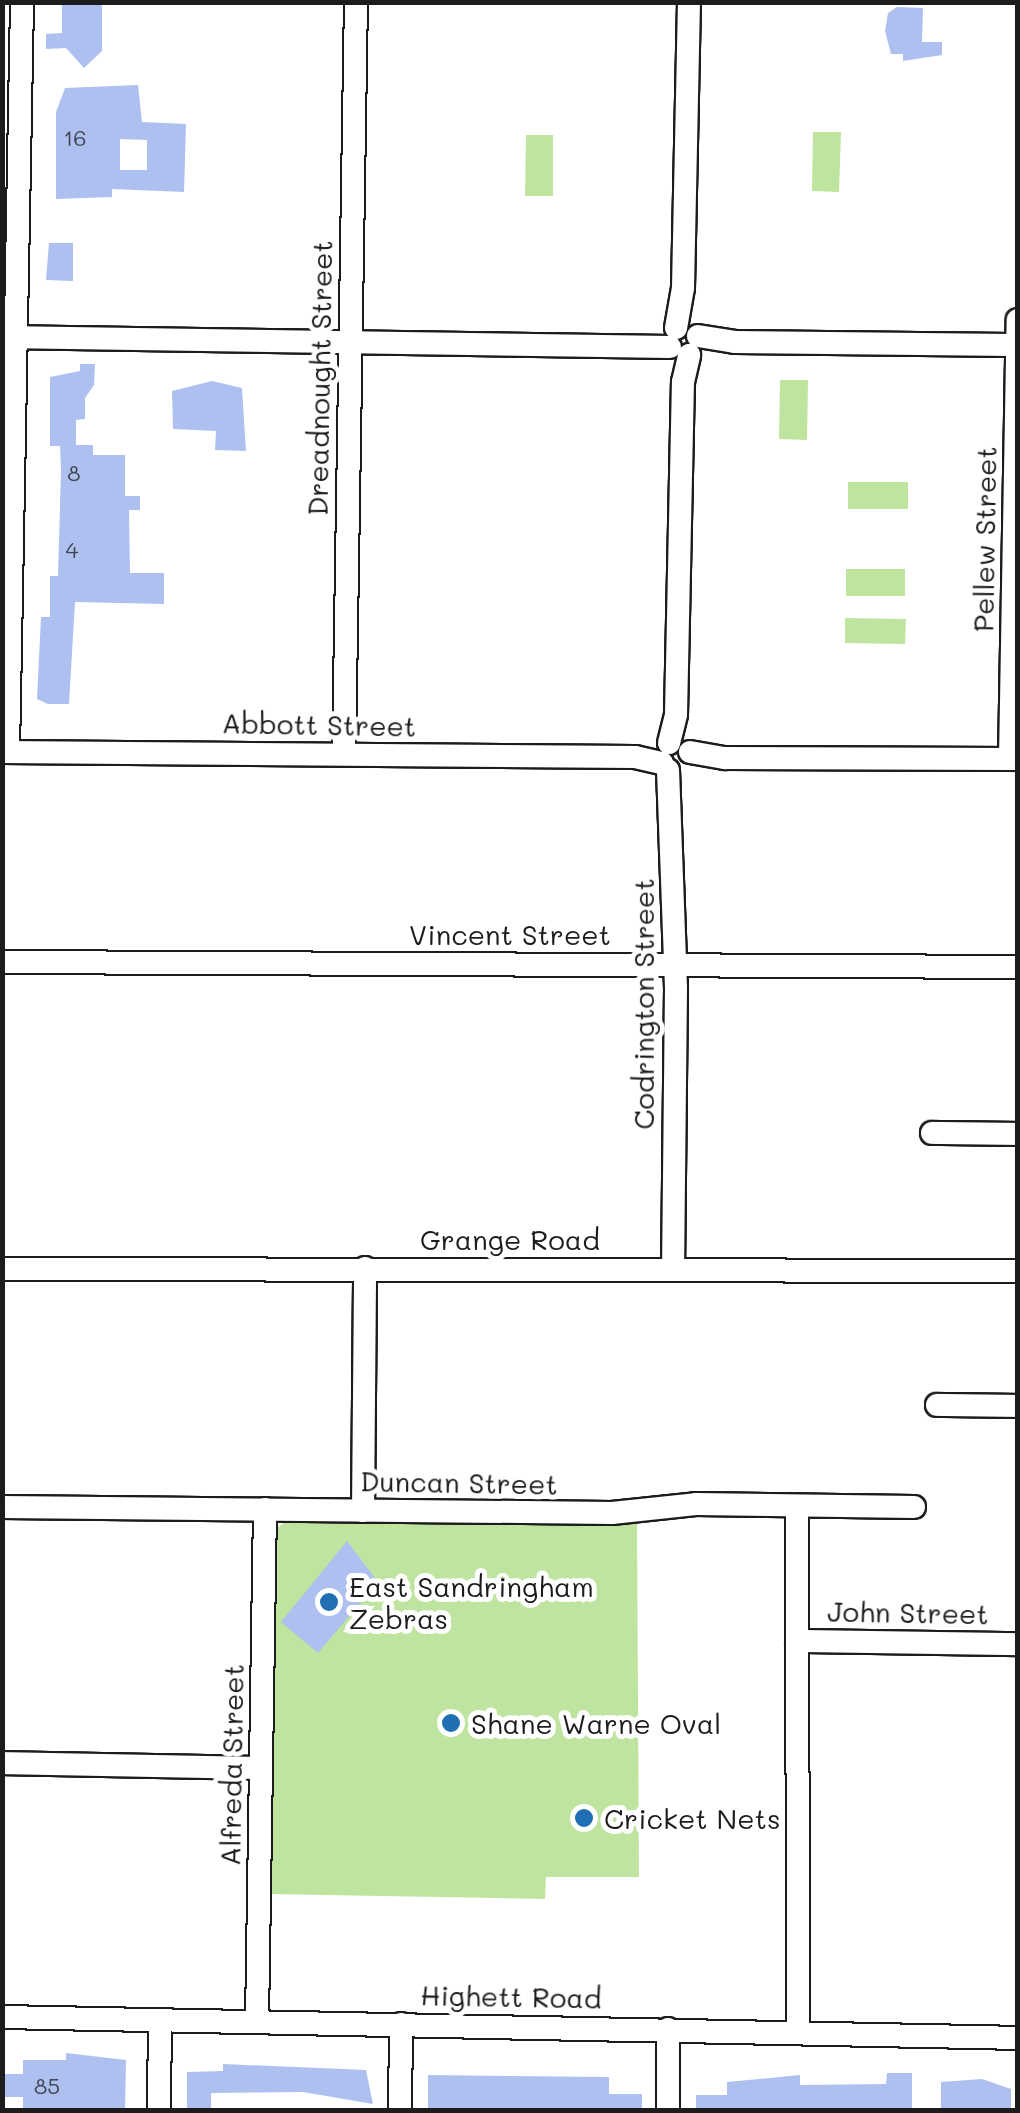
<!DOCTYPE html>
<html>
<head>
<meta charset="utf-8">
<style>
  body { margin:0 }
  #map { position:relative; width:1020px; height:2113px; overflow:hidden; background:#fff; font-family:Mali,sans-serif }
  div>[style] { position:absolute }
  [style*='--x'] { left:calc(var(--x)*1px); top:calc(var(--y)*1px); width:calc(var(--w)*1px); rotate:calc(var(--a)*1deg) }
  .green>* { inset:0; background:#bfe49f }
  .building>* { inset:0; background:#aec0ef }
  .roads { filter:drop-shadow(2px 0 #1c1c1c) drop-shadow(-2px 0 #1c1c1c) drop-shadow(0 2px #1c1c1c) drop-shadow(0 -2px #1c1c1c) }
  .minor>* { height:22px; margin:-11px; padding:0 11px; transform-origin:11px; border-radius:11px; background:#fff }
  .dots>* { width:28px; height:28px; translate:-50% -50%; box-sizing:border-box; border:5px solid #fff; border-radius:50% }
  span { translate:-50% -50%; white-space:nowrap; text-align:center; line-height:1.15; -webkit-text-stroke:10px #fff; paint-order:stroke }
  .number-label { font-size:22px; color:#404551 }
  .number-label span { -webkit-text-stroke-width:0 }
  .street-label { font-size:28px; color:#1c1c1c }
  .poi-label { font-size:28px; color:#1c1c1c }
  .left { translate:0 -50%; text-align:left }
  .frame { position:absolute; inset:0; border:5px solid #1c1c1c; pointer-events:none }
</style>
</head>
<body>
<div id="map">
  <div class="green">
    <i style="clip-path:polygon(813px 132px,841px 132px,839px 192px,812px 191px)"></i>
    <i style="clip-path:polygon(526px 135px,553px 135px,553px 196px,525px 196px)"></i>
    <i style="clip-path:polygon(780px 380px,808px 380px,807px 440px,779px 439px)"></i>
    <i style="clip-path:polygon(848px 482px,908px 482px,908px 509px,848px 509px)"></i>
    <i style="clip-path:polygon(846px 569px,905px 569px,905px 596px,846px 596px)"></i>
    <i style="clip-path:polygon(845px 618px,906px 619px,905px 644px,845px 643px)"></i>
    <i style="clip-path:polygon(291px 1518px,637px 1522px,639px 1877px,546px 1877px,545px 1899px,268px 1894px,275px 1529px)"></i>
  </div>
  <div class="building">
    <i style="clip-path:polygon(62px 2px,102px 2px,102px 51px,84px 68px,66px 48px,46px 49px,46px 34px,62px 33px)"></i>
    <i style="clip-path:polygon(897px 7px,923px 8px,922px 42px,942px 42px,942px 55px,903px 61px,903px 54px,891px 54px,885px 31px,888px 13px)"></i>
    <i style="clip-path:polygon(evenodd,138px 85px,142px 122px,186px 124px,184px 192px,112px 189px,112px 197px,56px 199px,56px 112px,65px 88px,138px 85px,120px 139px,147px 140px,147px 170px,120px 170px,120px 139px)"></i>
    <i style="clip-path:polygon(49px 243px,73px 243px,73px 281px,46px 280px)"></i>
    <i style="clip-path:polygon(80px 364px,95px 364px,94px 385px,85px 398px,85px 419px,76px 420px,76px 445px,93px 445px,93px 455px,125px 455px,125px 496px,140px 496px,140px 510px,129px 510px,130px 573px,164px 573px,164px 604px,75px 602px,69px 704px,48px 704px,37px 699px,41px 617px,50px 617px,50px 576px,58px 576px,61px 471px,60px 446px,50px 446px,50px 377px,80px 371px)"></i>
    <i style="clip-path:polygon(212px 381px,242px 388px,246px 451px,215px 450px,216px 431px,173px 429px,172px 391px)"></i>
    <i style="clip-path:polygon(347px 1541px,378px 1582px,318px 1653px,281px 1622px)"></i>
    <i style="clip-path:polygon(66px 2053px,126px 2060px,125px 2110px,23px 2110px,23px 2097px,2px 2097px,2px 2074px,23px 2074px,23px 2060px,66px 2060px)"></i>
    <i style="clip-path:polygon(223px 2064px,366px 2070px,373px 2104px,303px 2092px,211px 2093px,211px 2110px,187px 2110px,187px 2072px,223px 2071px)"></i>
    <i style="clip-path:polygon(887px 2073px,912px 2073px,912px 2108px,696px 2110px,696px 2095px,727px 2095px,727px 2082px,800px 2075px,800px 2085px,886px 2084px)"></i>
    <i style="clip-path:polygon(428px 2075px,609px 2077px,609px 2094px,642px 2094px,642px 2110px,428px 2110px)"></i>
    <i style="clip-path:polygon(982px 2079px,1011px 2089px,1011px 2110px,941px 2110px,941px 2082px)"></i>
  </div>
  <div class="roads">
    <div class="minor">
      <i style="--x:676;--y:328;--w:41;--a:-80.1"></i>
      <i style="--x:683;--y:288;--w:286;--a:-88.8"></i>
      <i style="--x:698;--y:336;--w:37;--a:9"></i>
      <i style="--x:735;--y:342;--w:283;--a:0.6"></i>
      <i style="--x:2;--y:337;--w:668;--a:0.86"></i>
      <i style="--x:669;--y:743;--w:30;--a:-76"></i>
      <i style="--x:676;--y:714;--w:332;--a:-88.8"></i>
      <i style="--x:683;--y:382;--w:28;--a:-77"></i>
      <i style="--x:2;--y:752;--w:633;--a:0.45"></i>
      <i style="--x:635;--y:757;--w:28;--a:13"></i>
      <i style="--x:8;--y:752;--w:750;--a:-88.93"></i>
      <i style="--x:690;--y:752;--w:36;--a:10"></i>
      <i style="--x:725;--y:758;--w:293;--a:0.2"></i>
      <i style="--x:344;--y:754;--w:752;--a:-89.09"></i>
      <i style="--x:1010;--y:759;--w:439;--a:-89"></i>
      <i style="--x:668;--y:770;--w:218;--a:87.9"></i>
      <i style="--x:676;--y:988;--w:281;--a:90.6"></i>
      <i style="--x:2;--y:962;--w:1016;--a:0.28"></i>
      <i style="--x:932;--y:1133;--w:86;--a:0.7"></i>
      <i style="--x:2;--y:1269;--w:1016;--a:0.11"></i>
      <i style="--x:937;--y:1405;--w:81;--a:0.7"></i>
      <i style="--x:2;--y:1507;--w:610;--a:0.56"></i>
      <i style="--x:612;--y:1513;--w:84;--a:-6.1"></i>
      <i style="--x:696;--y:1504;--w:218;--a:0.8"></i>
      <i style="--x:797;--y:1507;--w:525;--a:89.89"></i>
      <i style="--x:363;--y:1511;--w:243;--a:-89.5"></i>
      <i style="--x:797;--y:1641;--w:221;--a:0.8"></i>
      <i style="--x:2;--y:1763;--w:259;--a:1.1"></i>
      <i style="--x:2;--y:2017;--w:1016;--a:1.18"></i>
      <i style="--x:257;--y:2022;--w:513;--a:-89.11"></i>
      <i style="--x:159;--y:2110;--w:90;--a:-89.4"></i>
      <i style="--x:400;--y:2110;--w:86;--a:-89.3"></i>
      <i style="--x:668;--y:2110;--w:81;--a:-90"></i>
    </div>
  </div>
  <div class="dots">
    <i style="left:329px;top:1602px;background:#1f6fb2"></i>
    <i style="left:451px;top:1723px;background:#1f6fb2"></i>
    <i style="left:584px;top:1818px;background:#1f6fb2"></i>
  </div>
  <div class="number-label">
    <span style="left:75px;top:138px">16</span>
    <span style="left:74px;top:473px">8</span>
    <span style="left:72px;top:550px">4</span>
    <span style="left:47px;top:2086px">85</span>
  </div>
  <div class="street-label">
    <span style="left:319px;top:378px;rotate:-89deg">Dreadnought Street</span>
    <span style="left:984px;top:539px;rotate:-89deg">Pellew Street</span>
    <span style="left:319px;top:724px;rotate:1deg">Abbott Street</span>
    <span style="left:510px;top:934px">Vincent Street</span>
    <span style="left:643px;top:1004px;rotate:-90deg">Codrington Street</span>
    <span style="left:510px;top:1239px">Grange Road</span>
    <span style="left:459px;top:1482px;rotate:1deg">Duncan Street</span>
    <span style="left:908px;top:1612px;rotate:1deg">John Street</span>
    <span style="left:231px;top:1765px;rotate:-89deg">Alfreda Street</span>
    <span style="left:511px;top:1996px;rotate:1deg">Highett Road</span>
  </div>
  <div class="poi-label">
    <span class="left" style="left:349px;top:1602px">East Sandringham<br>Zebras</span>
    <span class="left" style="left:471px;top:1723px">Shane Warne Oval</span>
    <span class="left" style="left:604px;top:1818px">Cricket Nets</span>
  </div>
  <div class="frame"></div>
</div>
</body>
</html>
